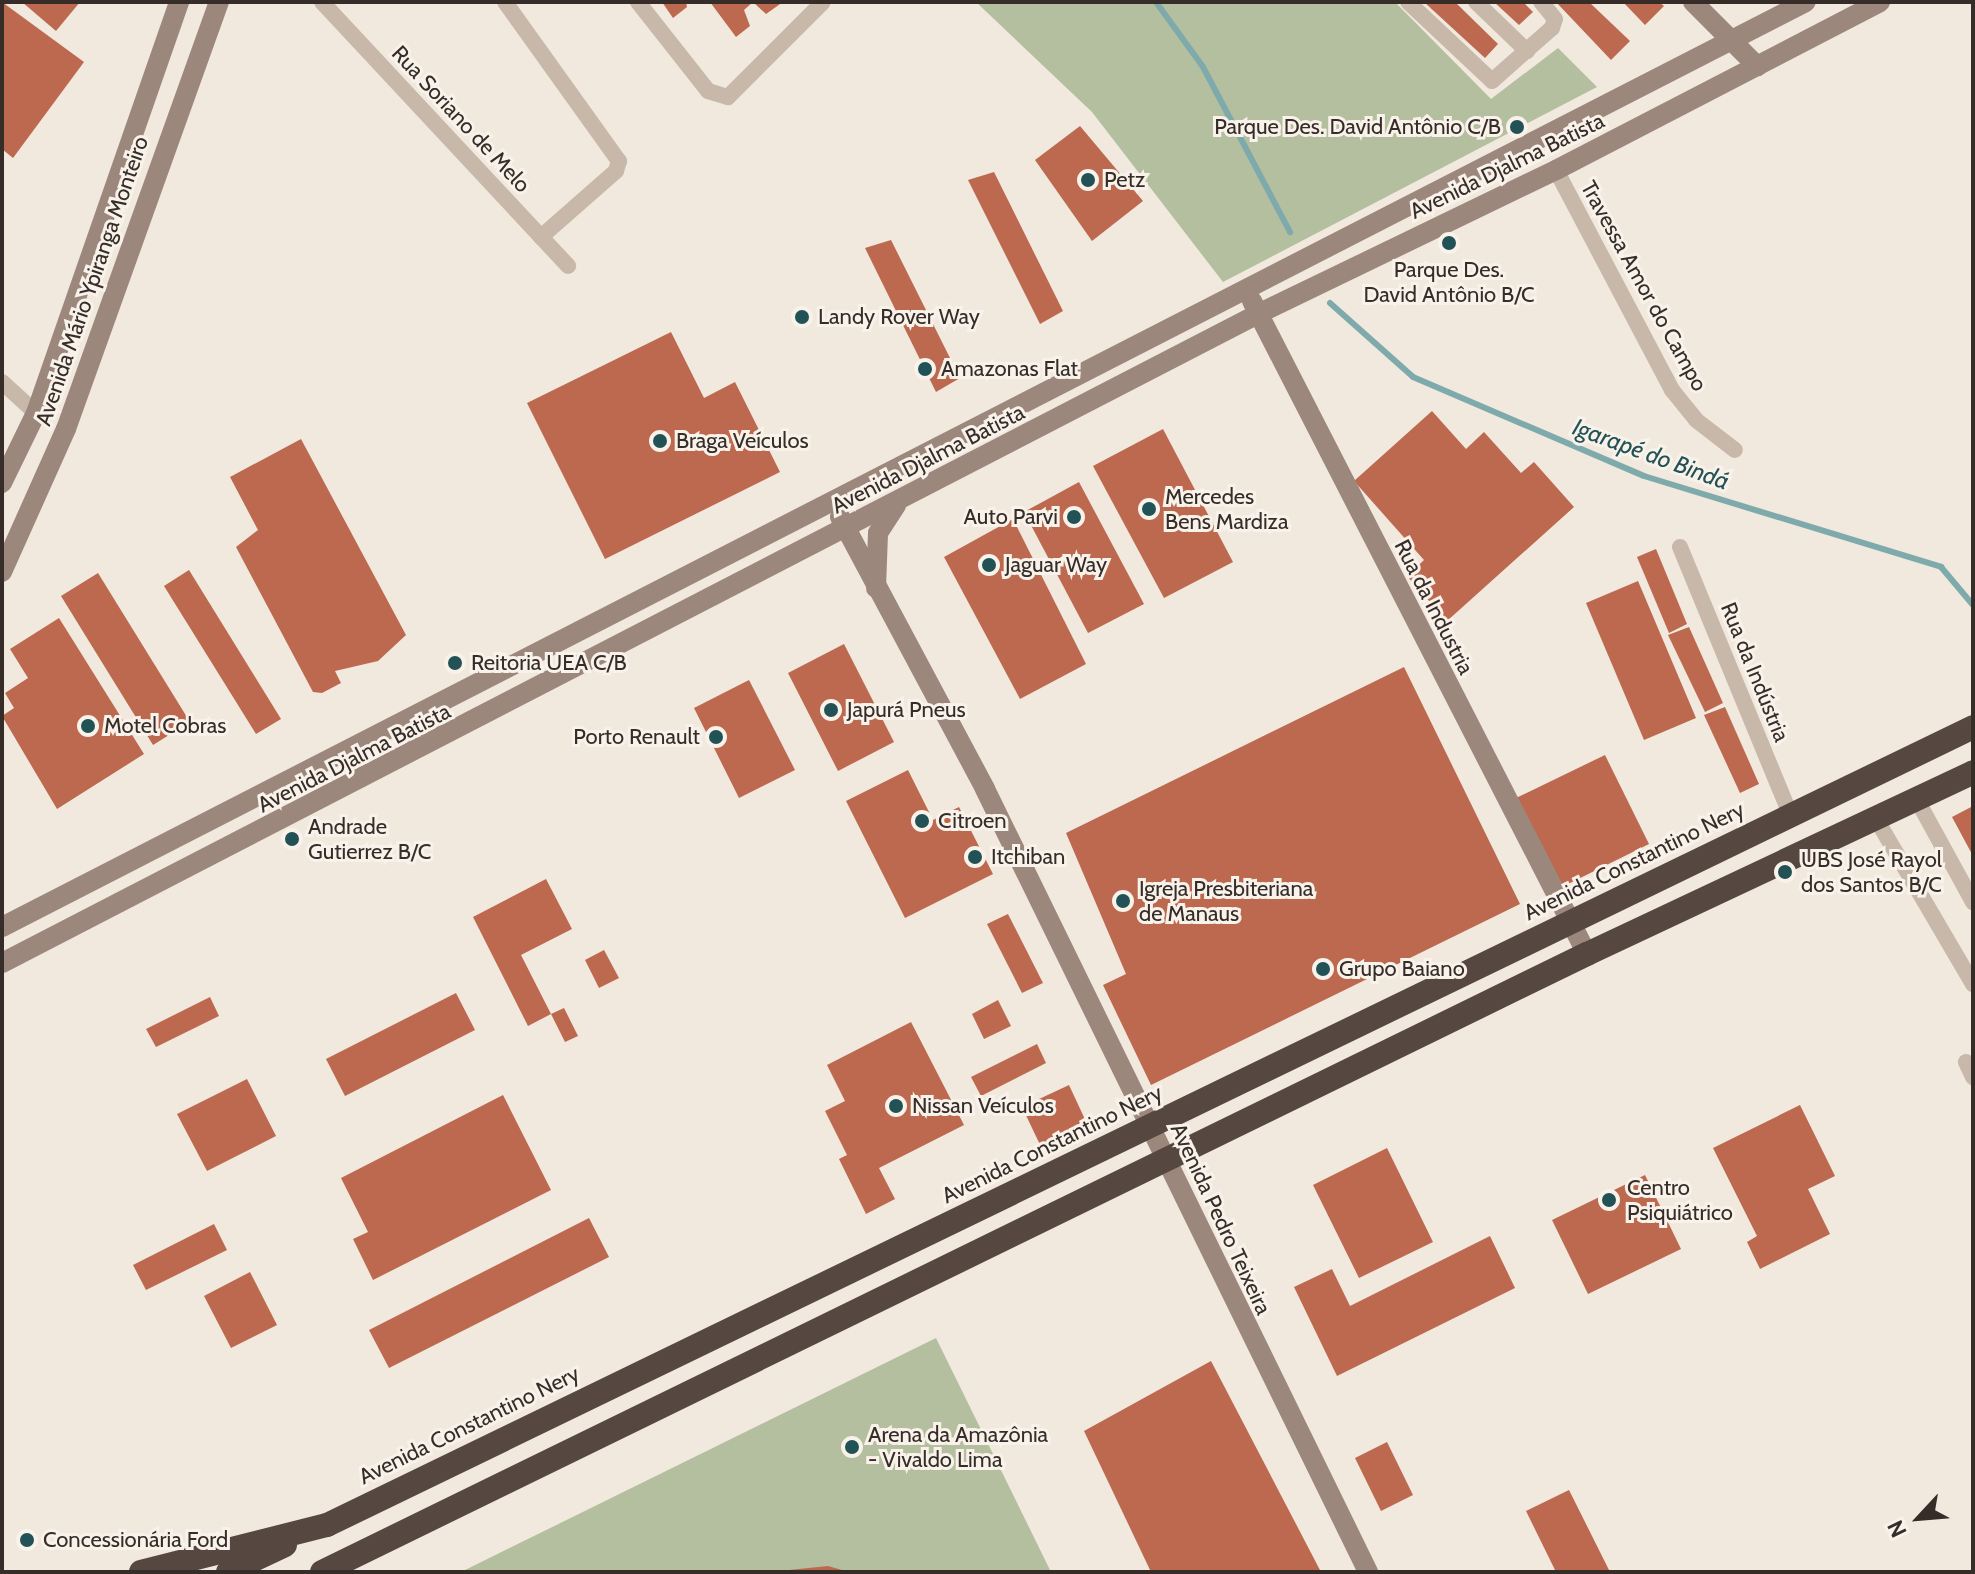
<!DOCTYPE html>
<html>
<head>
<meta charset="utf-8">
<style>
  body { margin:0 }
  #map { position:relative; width:1975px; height:1574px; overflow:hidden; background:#f1e8de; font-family:Cabin,sans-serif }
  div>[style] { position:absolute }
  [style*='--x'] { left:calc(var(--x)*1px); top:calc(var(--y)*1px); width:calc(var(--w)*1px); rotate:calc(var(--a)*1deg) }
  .green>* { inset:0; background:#b4bf9f }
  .stream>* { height:6px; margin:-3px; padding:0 3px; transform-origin:3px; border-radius:3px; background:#7faaac }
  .building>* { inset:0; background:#bd694f }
  .street>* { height:16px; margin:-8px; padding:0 8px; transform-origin:8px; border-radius:8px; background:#c8b8aa }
  .secondary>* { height:20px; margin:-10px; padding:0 10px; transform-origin:10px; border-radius:10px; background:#9c877c }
  .highway>* { height:24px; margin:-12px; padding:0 12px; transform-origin:12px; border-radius:12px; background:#564841 }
  .dots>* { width:22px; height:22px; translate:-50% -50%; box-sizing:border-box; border:4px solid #f8f2ea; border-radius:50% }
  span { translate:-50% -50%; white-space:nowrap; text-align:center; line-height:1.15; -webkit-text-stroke:6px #f8f2ea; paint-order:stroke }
  .street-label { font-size:22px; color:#362d29 }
  .poi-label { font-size:22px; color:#362d29 }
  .right { translate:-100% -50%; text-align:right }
  .left { translate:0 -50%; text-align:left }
  .water-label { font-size:24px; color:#225255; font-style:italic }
  .frame { position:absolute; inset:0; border:4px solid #362d29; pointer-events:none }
  .north { position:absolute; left:1879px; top:1478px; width:80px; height:80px; -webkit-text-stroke:6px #f8f2ea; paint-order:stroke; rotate:244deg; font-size:22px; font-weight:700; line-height:32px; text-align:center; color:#362d29 }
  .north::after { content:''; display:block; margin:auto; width:28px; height:36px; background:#362d29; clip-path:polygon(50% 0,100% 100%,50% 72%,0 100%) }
</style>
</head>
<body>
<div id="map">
  <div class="green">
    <i style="clip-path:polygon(976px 2px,1395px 2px,1491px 99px,1558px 48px,1597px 87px,1223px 282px,1092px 112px)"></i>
    <i style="clip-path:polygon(936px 1338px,1051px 1572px,461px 1572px)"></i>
  </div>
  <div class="stream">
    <i style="--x:1156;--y:2;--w:80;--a:54.1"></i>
    <i style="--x:1203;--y:67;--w:187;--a:62.2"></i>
    <i style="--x:1330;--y:303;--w:111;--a:41.7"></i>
    <i style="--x:1413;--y:377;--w:251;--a:23.2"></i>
    <i style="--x:1644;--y:476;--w:311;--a:17"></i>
    <i style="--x:1941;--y:567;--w:50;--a:49.9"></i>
  </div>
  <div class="building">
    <i style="clip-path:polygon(2px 2px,84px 62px,13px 158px,2px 149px)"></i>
    <i style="clip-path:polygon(22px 2px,80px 2px,56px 31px)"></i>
    <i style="clip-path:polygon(662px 2px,686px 2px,687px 7px,673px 18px)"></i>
    <i style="clip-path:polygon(710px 2px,753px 2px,744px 10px,750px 26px,736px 37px)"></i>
    <i style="clip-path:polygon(753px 2px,783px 2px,766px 14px)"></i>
    <i style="clip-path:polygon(1424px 2px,1455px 2px,1498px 44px,1485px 58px)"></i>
    <i style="clip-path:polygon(1494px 2px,1523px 2px,1533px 12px,1519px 25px)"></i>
    <i style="clip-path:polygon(1556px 2px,1589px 2px,1630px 41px,1611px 60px)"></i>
    <i style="clip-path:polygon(1623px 2px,1659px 2px,1664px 6px,1645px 25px)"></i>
    <i style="clip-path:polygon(1080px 126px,1143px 201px,1092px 241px,1035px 160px)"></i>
    <i style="clip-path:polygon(994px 172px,1063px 311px,1040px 324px,968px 180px)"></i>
    <i style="clip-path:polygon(891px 240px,960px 378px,936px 392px,865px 248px)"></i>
    <i style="clip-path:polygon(671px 332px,704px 398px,735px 382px,780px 472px,605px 559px,527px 403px)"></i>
    <i style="clip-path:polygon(1432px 411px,1466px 449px,1484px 432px,1521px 473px,1534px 462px,1574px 507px,1447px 621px,1407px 576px,1424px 560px,1354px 481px)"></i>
    <i style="clip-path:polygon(1163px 429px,1233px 562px,1164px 598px,1093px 466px)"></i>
    <i style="clip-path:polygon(301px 439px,406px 635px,378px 661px,335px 671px,341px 683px,322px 693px,313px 692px,236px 547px,258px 530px,230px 477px)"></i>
    <i style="clip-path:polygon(1079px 482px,1144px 604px,1088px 633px,1024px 512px)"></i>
    <i style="clip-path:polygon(1013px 519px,1086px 664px,1020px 699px,944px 557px)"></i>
    <i style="clip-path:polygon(1656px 549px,1687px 624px,1669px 633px,1637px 557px)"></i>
    <i style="clip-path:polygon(189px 570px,281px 719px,256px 734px,164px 586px)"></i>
    <i style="clip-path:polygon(98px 573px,190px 722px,153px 745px,61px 596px)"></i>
    <i style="clip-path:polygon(1638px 581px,1696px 718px,1644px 740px,1586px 603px)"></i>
    <i style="clip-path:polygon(59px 618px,144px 754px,57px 809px,2px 716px,14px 708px,5px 693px,28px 678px,10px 649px)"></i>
    <i style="clip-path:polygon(1689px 627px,1723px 703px,1705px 712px,1668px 635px)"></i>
    <i style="clip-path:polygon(844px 644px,894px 742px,838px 771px,788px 673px)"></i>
    <i style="clip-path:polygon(1404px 667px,1520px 904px,1151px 1085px,1103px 985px,1126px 974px,1066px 833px)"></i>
    <i style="clip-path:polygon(749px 680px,795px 770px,739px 798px,694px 708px)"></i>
    <i style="clip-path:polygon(1725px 707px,1759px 784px,1740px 793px,1704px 715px)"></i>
    <i style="clip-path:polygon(1605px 755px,1649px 844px,1560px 888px,1516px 798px)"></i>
    <i style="clip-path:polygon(908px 770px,933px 820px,959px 807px,993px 874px,905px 918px,846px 801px)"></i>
    <i style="clip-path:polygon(1973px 806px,1973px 856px,1952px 817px)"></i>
    <i style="clip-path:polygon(546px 879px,572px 929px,521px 955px,551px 1014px,528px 1026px,473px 917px)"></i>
    <i style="clip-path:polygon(1008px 914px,1043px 983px,1022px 993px,987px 924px)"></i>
    <i style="clip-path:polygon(604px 950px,619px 978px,599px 988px,585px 960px)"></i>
    <i style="clip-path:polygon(456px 993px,475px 1030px,345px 1096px,326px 1059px)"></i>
    <i style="clip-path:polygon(210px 997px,219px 1016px,156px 1047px,146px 1029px)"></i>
    <i style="clip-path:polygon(998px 1000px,1011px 1026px,984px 1039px,972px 1014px)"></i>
    <i style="clip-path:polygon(564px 1008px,578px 1036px,565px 1042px,551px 1014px)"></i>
    <i style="clip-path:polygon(911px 1022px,964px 1125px,879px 1168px,895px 1199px,866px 1214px,839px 1159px,847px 1155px,825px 1111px,845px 1101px,827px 1065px)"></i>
    <i style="clip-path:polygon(1037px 1044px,1046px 1063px,981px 1096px,971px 1077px)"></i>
    <i style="clip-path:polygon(247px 1079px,276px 1136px,207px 1171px,177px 1114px)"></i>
    <i style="clip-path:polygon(1069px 1085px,1089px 1128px,1043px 1151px,1022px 1107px)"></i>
    <i style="clip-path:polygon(503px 1095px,551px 1190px,373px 1280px,353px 1239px,368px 1232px,341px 1178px)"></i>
    <i style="clip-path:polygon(1800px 1105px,1835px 1176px,1808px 1189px,1830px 1234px,1760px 1269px,1747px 1242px,1757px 1236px,1713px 1148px)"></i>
    <i style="clip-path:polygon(1387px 1148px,1433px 1242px,1359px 1278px,1313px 1185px)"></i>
    <i style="clip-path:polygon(1645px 1175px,1681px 1249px,1588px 1294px,1552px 1220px)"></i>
    <i style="clip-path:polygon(589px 1218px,609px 1257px,389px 1368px,369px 1330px)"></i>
    <i style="clip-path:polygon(214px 1224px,227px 1250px,146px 1290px,133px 1265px)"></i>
    <i style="clip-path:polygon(1490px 1236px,1515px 1288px,1337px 1376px,1294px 1287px,1332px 1269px,1350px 1306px)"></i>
    <i style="clip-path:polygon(250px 1272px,277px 1325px,231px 1348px,204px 1296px)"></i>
    <i style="clip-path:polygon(1211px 1361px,1321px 1572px,1151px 1572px,1084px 1431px)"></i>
    <i style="clip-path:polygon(1387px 1442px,1413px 1495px,1381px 1511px,1355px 1458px)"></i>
    <i style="clip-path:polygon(1569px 1490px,1610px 1572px,1556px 1572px,1526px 1511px)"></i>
    <i style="clip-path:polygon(828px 1566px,849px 1572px,789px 1572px,789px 1570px)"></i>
  </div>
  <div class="street">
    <i style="--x:322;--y:2;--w:361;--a:47"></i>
    <i style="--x:505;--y:2;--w:196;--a:54.4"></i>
    <i style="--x:619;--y:161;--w:10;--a:107"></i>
    <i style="--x:616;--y:171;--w:100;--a:138.7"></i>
    <i style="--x:638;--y:2;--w:113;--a:51.8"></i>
    <i style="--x:708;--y:91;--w:21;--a:17"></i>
    <i style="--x:728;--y:97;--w:134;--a:-45"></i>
    <i style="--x:1408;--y:2;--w:115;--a:43.2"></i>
    <i style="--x:1492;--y:81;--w:80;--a:-41.5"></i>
    <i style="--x:1552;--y:28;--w:9;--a:-72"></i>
    <i style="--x:1555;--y:19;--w:22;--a:-129"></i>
    <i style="--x:1476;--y:2;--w:71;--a:43.9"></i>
    <i style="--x:1556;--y:170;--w:249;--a:62.2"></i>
    <i style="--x:1672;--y:390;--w:38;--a:51"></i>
    <i style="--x:1696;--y:420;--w:49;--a:37.6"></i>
    <i style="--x:2;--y:382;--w:46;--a:42.4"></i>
    <i style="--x:1680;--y:547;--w:289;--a:67.6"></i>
    <i style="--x:1916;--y:798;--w:119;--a:61.3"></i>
    <i style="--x:1875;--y:817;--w:194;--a:59.6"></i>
    <i style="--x:1966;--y:1062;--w:17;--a:65"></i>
  </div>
  <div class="secondary">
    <i style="--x:1693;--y:2;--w:91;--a:45"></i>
    <i style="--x:1252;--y:301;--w:734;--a:62.84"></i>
    <i style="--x:2;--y:483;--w:78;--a:-64.1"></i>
    <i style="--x:36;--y:413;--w:435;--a:-70.8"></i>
    <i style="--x:840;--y:517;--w:308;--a:61.9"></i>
    <i style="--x:985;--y:789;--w:872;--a:63.93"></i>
    <i style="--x:2;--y:572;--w:157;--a:-65.9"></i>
    <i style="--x:66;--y:429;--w:454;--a:-70.3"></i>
    <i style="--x:876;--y:588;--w:55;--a:-87.9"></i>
    <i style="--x:878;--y:533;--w:33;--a:-57"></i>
    <i style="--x:2;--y:927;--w:2027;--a:-27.15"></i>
    <i style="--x:2;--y:963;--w:1414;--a:-27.33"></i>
    <i style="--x:1258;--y:314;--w:331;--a:-25.8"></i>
    <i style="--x:1556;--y:170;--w:365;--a:-27.4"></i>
  </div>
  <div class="highway">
    <i style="--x:141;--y:1572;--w:192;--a:-14.2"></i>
    <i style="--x:327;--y:1525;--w:1829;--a:-25.86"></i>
    <i style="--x:228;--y:1572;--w:63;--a:-25.3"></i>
    <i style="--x:322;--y:1572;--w:1408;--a:-26.04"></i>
    <i style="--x:1587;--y:954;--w:427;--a:-25.2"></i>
  </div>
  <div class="dots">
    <i style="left:1517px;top:127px;background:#225255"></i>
    <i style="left:1088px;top:180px;background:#225255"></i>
    <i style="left:1449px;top:243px;background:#225255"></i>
    <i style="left:802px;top:317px;background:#225255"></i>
    <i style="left:925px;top:369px;background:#225255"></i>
    <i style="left:660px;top:441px;background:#225255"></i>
    <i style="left:1149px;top:509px;background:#225255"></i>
    <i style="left:1074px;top:517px;background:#225255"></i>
    <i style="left:989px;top:565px;background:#225255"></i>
    <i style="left:455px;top:663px;background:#225255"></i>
    <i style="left:831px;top:710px;background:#225255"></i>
    <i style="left:88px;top:726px;background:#225255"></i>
    <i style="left:716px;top:737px;background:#225255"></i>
    <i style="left:922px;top:821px;background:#225255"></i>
    <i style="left:292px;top:839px;background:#225255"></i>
    <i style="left:975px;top:857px;background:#225255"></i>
    <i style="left:1785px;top:872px;background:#225255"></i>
    <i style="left:1123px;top:901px;background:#225255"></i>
    <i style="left:1323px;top:969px;background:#225255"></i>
    <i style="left:896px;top:1106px;background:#225255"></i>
    <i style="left:1609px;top:1200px;background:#225255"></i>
    <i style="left:852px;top:1447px;background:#225255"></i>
    <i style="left:27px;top:1540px;background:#225255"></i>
  </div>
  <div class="street-label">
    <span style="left:461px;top:119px;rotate:47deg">Rua Soriano de Melo</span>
    <span style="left:1507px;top:166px;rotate:-26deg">Avenida Djalma Batista</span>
    <span style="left:92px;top:281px;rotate:-71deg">Avenida Mário Ypiranga Monteiro</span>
    <span style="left:1644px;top:286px;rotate:61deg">Travessa Amor do Campo</span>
    <span style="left:928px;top:459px;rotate:-27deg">Avenida Djalma Batista</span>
    <span style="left:1434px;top:607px;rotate:63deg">Rua da Industria</span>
    <span style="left:1755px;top:672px;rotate:68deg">Rua da Indústria</span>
    <span style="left:354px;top:758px;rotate:-27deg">Avenida Djalma Batista</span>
    <span style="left:1634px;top:861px;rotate:-26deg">Avenida Constantino Nery</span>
    <span style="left:1052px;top:1144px;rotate:-26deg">Avenida Constantino Nery</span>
    <span style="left:1221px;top:1219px;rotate:65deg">Avenida Pedro Teixeira</span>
    <span style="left:469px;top:1425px;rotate:-26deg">Avenida Constantino Nery</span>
  </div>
  <div class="poi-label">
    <span class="right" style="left:1501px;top:127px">Parque Des. David Antônio C/B</span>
    <span class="left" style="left:1104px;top:180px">Petz</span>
    <span style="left:1449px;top:282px">Parque Des.<br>David Antônio B/C</span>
    <span class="left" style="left:818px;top:317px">Landy Rover Way</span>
    <span class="left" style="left:941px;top:369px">Amazonas Flat</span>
    <span class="left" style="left:676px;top:441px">Braga Veículos</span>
    <span class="left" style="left:1165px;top:509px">Mercedes<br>Bens Mardiza</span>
    <span class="right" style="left:1058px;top:517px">Auto Parvi</span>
    <span class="left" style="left:1005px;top:565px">Jaguar Way</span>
    <span class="left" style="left:471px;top:663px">Reitoria UEA C/B</span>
    <span class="left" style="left:847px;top:710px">Japurá Pneus</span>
    <span class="left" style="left:104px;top:726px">Motel Cobras</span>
    <span class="right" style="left:700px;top:737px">Porto Renault</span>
    <span class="left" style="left:938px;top:821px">Citroen</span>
    <span class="left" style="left:308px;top:839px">Andrade<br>Gutierrez B/C</span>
    <span class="left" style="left:991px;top:857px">Itchiban</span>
    <span class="left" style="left:1801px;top:872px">UBS José Rayol<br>dos Santos B/C</span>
    <span class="left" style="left:1139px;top:901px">Igreja Presbiteriana<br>de Manaus</span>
    <span class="left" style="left:1339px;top:969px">Grupo Baiano</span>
    <span class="left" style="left:912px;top:1106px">Nissan Veículos</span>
    <span class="left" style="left:1627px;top:1200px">Centro<br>Psiquiátrico</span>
    <span class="left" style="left:868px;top:1447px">Arena da Amazônia<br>- Vivaldo Lima</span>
    <span class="left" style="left:43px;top:1540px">Concessionária Ford</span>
  </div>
  <div class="water-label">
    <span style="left:1651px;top:454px;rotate:20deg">Igarapé do Bindá</span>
  </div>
  <div class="frame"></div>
  <div class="north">N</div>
</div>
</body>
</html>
